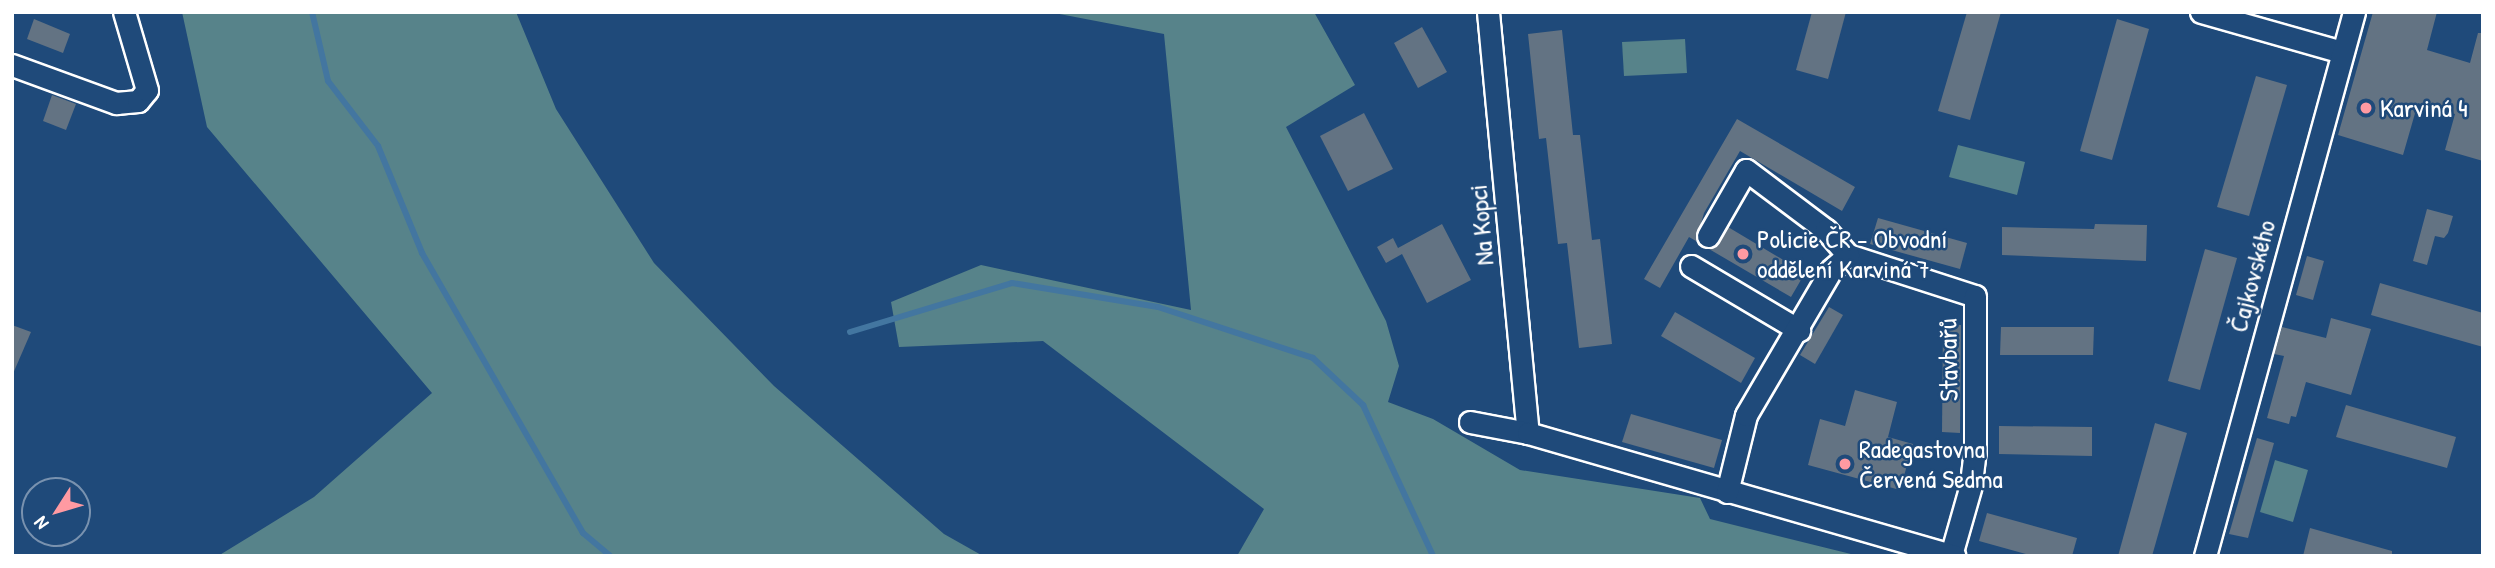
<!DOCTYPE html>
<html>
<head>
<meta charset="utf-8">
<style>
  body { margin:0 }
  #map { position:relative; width:2495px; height:568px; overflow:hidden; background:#1f4a7a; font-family:"Patrick Hand",sans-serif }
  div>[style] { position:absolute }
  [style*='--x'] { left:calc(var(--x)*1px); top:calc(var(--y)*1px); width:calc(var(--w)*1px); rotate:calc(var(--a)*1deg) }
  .green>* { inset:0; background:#57838a }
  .stream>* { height:6px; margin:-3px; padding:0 3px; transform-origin:3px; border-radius:3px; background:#4376a0 }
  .building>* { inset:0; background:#637383 }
  .roads { filter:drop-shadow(2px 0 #fff) drop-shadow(-2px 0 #fff) drop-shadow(0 2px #fff) drop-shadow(0 -2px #fff) }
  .minor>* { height:21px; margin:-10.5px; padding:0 10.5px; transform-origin:10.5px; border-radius:10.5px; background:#1f4a7a }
  .dots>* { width:19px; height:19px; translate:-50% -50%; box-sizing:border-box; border:4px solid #1f4a7a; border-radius:50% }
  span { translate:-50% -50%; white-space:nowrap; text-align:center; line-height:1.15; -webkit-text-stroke:5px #1f4a7a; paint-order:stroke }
  .poi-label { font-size:26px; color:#fff }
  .left { translate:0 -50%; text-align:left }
  .street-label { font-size:26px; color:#fff }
  .frame { position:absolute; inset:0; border:14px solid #fff; pointer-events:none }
  .north { position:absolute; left:21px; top:477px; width:70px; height:70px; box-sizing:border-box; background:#1f4a7a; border:2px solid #7992af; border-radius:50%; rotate:233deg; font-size:19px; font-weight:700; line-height:28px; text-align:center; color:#fff }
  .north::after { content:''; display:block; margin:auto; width:24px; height:32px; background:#ff9aa2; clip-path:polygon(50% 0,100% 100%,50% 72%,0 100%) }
</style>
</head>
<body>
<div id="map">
  <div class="green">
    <i style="clip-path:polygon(182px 12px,516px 12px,556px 109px,654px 263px,774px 386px,944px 534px,983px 556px,218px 556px,314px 497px,432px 393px,207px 127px)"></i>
    <i style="clip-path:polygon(1049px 12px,1314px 12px,1355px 85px,1286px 127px,1386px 321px,1399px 366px,1388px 402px,1433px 419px,1520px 470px,1700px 498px,1710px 519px,1859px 556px,1237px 556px,1264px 509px,1043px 341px,899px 347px,891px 302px,981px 265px,1191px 310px,1164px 34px)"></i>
    <i style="clip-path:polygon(1685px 39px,1687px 73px,1624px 76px,1622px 42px)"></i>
    <i style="clip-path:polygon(1958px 145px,2025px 162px,2017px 195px,1949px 177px)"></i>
    <i style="clip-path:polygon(2275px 460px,2308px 470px,2293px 522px,2260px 512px)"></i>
  </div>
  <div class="stream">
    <i style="--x:312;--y:12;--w:71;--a:76.9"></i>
    <i style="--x:328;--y:81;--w:82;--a:52.4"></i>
    <i style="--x:378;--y:146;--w:116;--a:67.6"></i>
    <i style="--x:422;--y:253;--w:323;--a:60.1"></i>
    <i style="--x:583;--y:533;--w:35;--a:40"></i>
    <i style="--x:850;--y:332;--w:169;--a:-16.8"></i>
    <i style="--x:1012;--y:283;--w:148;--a:9.3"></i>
    <i style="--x:1158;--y:307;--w:163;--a:18.2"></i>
    <i style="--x:1313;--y:358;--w:69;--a:43.2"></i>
    <i style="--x:1363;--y:405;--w:166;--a:65.1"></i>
  </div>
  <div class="building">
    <i style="clip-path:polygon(1812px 12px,1846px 12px,1828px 79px,1796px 70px)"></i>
    <i style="clip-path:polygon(1967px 12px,2001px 12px,1970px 120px,1938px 111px)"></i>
    <i style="clip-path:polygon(2373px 12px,2437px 12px,2427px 50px,2470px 63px,2478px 33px,2483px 33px,2483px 161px,2445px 150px,2455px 114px,2418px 103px,2403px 155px,2338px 135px)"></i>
    <i style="clip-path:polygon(34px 19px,70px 34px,63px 53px,27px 39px)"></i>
    <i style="clip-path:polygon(2117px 19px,2149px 29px,2112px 160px,2080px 151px)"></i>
    <i style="clip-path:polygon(1422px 27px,1447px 72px,1418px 88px,1394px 43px)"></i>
    <i style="clip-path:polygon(1562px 30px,1573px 135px,1580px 135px,1592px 240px,1600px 239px,1612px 344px,1579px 348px,1567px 243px,1558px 244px,1546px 138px,1539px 139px,1528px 34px)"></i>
    <i style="clip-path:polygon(2256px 76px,2287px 85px,2249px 216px,2217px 207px)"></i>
    <i style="clip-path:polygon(52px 95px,76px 104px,66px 130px,43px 121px)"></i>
    <i style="clip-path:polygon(1364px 113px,1393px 169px,1348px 191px,1320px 136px)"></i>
    <i style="clip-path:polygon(1737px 119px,1855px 187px,1842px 211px,1740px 151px,1704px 213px,1696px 241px,1689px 237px,1660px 288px,1644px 279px)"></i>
    <i style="clip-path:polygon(2427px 209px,2453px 216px,2448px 233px,2444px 238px,2435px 236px,2427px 265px,2413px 261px)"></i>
    <i style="clip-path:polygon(1878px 218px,1967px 243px,1960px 269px,1870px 244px)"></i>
    <i style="clip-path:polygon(1442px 224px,1471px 280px,1427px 303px,1402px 254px,1386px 263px,1377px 247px,1393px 238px,1398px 248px)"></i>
    <i style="clip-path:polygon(2095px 224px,2147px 225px,2146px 261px,2002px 255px,2002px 227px,2094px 229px)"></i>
    <i style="clip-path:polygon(1728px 227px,1805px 273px,1791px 297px,1709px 249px,1719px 243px)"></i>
    <i style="clip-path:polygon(2205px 249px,2237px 258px,2200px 390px,2168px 381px)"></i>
    <i style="clip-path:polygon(2307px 256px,2324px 261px,2313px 300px,2296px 295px)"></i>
    <i style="clip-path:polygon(2380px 283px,2483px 313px,2483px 347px,2371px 315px)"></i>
    <i style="clip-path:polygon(1829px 307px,1843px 315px,1815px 364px,1800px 355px)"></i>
    <i style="clip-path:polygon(1675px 312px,1755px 358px,1741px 383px,1661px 336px)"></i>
    <i style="clip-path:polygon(2331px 318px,2371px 329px,2351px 395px,2306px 382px,2296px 417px,2291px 416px,2289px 424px,2267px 418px,2284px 356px,2274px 354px,2282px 327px,2326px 338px)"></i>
    <i style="clip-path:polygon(1943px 324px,1961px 325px,1960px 433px,1942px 432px)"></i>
    <i style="clip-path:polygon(12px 325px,31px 332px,12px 376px)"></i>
    <i style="clip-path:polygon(2001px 327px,2094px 327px,2093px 355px,2000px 355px)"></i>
    <i style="clip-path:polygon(1855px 390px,1897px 402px,1888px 437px,1913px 444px,1900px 490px,1808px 465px,1820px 419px,1845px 426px)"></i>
    <i style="clip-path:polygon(2346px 405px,2456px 437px,2447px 468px,2336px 437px)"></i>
    <i style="clip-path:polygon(1631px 414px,1722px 440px,1714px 468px,1622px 442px)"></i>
    <i style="clip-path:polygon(2155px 423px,2187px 433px,2152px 556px,2118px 556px)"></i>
    <i style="clip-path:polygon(1999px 426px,2092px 427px,2092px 456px,1999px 454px)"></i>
    <i style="clip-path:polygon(2257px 438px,2274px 443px,2248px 538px,2229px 534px)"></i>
    <i style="clip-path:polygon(1987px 513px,2077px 538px,2072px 556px,2033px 556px,1979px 541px)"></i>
    <i style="clip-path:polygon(2310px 528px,2392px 551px,2392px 556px,2303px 556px)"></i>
  </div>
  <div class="roads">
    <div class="minor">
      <i style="--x:1488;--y:12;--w:423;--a:84.6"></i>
      <i style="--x:2201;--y:12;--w:147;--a:15.8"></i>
      <i style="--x:12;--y:65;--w:111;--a:20.1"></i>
      <i style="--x:116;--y:103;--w:22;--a:-5"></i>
      <i style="--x:138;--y:101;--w:14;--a:-51"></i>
      <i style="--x:147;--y:90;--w:81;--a:-106.4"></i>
      <i style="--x:1708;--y:236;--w:76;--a:-60.1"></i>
      <i style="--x:1746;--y:170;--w:100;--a:36.9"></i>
      <i style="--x:1826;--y:230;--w:33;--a:49"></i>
      <i style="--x:1848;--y:255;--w:133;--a:17.9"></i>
      <i style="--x:1975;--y:296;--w:154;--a:90"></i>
      <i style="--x:1975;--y:450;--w:35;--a:97"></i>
      <i style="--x:1971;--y:485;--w:73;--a:105.9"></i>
      <i style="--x:1691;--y:266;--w:126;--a:30.7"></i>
      <i style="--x:1470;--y:422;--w:59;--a:10.7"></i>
      <i style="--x:1528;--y:433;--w:444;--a:16.1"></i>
      <i style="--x:1727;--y:492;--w:79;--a:-76.1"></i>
      <i style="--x:1746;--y:415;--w:168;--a:-59.6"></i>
      <i style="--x:1831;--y:270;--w:23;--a:-41"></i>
      <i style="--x:2205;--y:556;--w:564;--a:-74.68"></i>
    </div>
  </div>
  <div class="dots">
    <i style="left:2366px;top:108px;background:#ff9aa2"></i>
    <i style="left:1743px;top:254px;background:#ff9aa2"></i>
    <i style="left:1845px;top:464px;background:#ff9aa2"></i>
  </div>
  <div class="poi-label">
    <span class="left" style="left:2380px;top:108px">Karviná 4</span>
    <span class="left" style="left:1757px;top:254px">Policie ČR - Obvodní<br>oddělení Karviná 7</span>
    <span class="left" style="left:1859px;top:464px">Radegastovna<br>Červená Sedma</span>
  </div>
  <div class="street-label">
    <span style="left:1481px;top:225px;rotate:-95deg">Na Kopci</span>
    <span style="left:2252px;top:276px;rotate:-75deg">Čajkovského</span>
    <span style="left:1948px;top:360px;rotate:-91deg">Stavbařů</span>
  </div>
  <div class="frame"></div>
  <div class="north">N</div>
</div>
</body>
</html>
